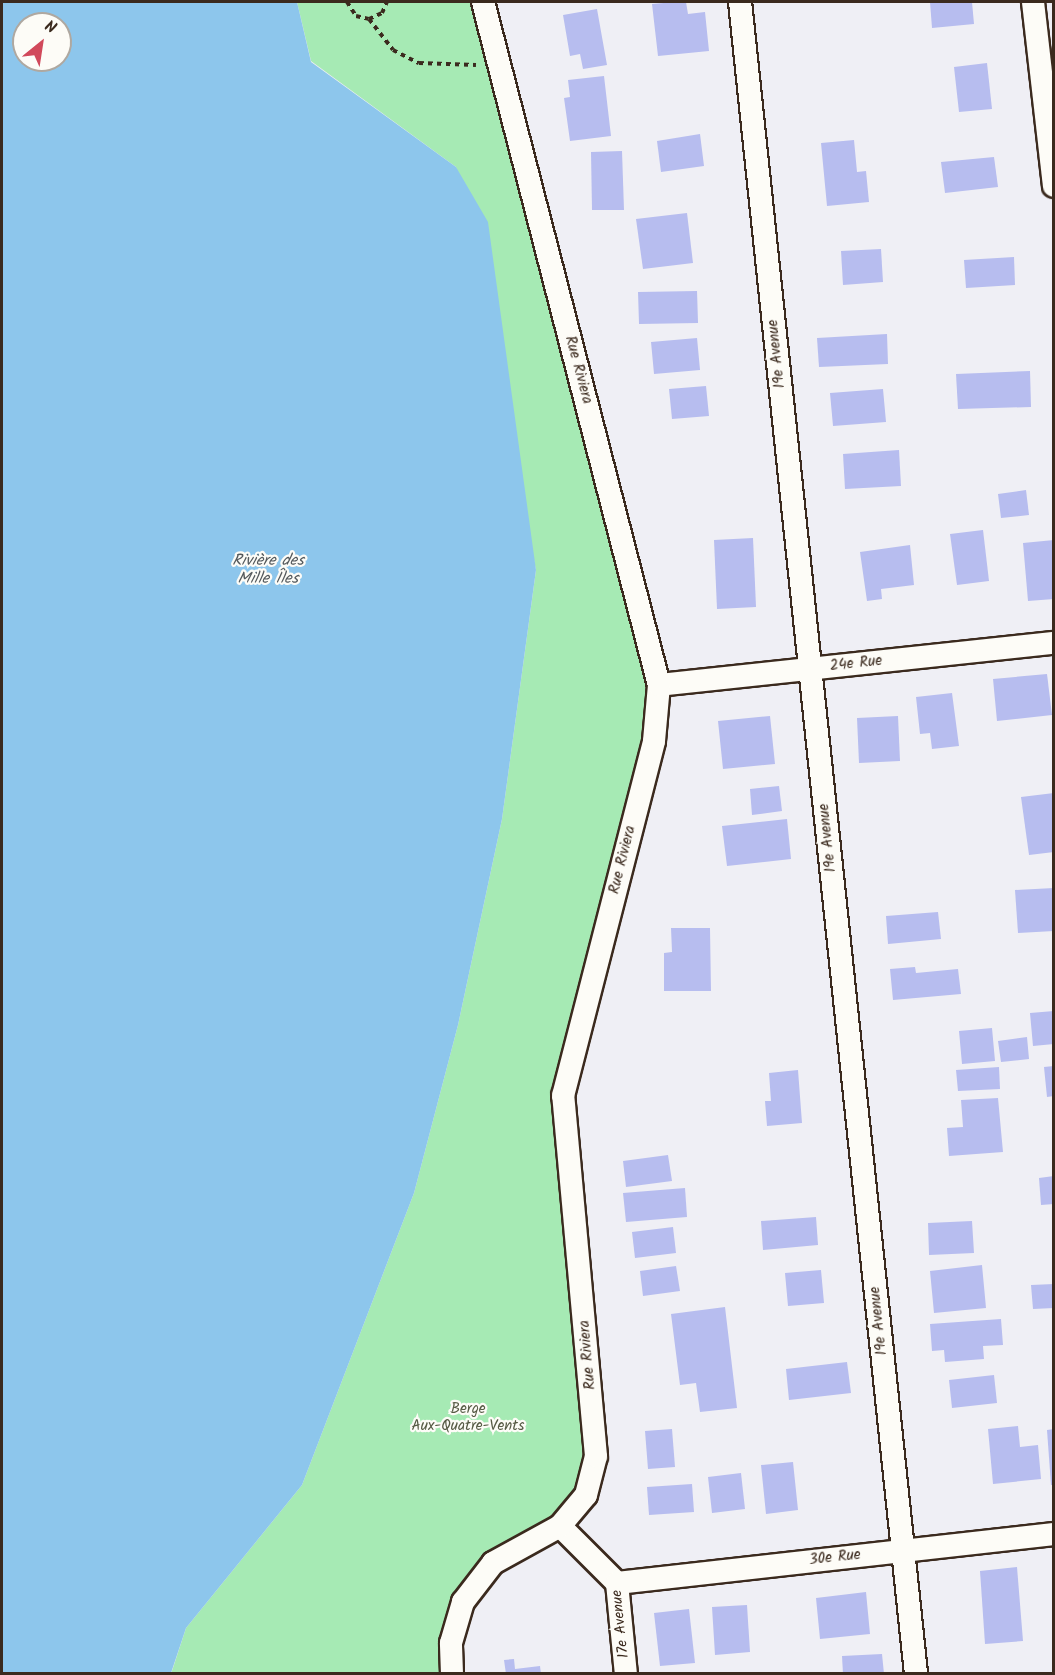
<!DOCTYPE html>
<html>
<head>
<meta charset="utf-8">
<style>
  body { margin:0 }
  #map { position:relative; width:1055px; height:1675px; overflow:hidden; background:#efeff5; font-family:Kalam,sans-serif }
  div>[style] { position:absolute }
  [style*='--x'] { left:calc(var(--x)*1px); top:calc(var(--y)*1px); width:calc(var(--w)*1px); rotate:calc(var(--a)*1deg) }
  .green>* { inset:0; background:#a6eab4 }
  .water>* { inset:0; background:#8dc6ec }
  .building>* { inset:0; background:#b7bdef }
  .path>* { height:4px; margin-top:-2px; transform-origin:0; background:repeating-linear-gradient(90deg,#3b2a1e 0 4.5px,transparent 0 9px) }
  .roads { filter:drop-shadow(2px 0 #3b2a1e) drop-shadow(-2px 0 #3b2a1e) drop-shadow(0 2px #3b2a1e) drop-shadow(0 -2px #3b2a1e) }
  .minor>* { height:22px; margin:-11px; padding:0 11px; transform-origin:11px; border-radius:11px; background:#fdfcf7 }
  span { translate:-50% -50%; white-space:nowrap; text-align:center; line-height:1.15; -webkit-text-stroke:4.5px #fdfcf7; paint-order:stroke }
  .street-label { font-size:15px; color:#3b2a1e }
  .park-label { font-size:15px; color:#565a44 }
  .water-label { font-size:16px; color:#54595c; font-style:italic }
  .frame { position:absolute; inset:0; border:3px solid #3b2a1e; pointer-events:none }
  .north { position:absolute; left:12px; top:12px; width:60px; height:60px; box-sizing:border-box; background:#fdfcf7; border:2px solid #afa8a0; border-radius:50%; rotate:30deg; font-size:16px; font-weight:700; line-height:24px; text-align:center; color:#3b2a1e }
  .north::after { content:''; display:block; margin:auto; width:21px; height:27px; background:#d1495b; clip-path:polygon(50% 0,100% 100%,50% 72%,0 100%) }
</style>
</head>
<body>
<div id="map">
  <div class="green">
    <i style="clip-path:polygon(297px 2px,483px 2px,659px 691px,570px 1074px,605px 1460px,549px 1524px,463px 1602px,452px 1673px,171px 1674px,186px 1628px,302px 1485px,414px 1193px,458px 1025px,502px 819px,536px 570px,456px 167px,311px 61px)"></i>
  </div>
  <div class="water">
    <i style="clip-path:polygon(evenodd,2px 2px,297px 2px,311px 62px,456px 167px,488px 222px,536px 570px,502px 819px,458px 1025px,414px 1193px,302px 1485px,186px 1628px,171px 1673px,2px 1673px,2px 2px,24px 24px,60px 24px,60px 60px,24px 60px,24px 24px)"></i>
  </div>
  <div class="building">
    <i style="clip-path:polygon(675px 2px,686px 2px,688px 14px,705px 12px,709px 51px,658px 56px,652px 4px)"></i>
    <i style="clip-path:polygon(930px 2px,972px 2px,974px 24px,932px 28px)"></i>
    <i style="clip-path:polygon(597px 9px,607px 65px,583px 69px,580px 54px,570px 56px,563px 15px)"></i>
    <i style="clip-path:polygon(987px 63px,992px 109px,959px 112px,954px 67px)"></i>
    <i style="clip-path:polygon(604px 76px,611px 136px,570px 141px,564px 98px,570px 97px,568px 80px)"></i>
    <i style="clip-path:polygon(700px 134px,704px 166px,661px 172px,657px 141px)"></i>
    <i style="clip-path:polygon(854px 140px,857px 172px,866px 171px,869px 202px,827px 206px,821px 143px)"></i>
    <i style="clip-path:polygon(622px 151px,624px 210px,592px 210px,591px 152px)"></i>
    <i style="clip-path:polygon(994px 157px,998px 187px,945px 193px,941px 162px)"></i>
    <i style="clip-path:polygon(687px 213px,693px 263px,643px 269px,636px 219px)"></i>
    <i style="clip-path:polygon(881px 249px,883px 282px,843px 285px,841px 251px)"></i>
    <i style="clip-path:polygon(1014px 257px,1015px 285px,966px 288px,964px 260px)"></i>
    <i style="clip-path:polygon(697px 291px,698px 323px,639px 324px,638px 292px)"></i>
    <i style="clip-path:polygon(887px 334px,888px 364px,819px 367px,817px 338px)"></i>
    <i style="clip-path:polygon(697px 338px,700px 370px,654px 374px,651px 342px)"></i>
    <i style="clip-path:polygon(1030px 371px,1031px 407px,958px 409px,956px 374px)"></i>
    <i style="clip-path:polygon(706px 386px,709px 416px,672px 419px,669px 389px)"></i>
    <i style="clip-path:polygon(883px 389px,886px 422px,833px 426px,830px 393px)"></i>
    <i style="clip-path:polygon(899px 450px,901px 486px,845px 489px,843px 454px)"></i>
    <i style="clip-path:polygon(1026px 490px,1029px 515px,1001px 518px,998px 494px)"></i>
    <i style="clip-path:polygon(983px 530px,989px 581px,957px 585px,950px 534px)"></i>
    <i style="clip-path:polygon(753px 538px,756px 607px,717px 609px,714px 540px)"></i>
    <i style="clip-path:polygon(1054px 540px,1054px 599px,1028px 601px,1023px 543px)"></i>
    <i style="clip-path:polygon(910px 545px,914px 585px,881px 589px,882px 599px,867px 601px,860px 552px)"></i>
    <i style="clip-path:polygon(1047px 674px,1052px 715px,997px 721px,993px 679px)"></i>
    <i style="clip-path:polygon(952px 693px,959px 746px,932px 749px,930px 733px,920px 734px,916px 697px)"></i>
    <i style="clip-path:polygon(770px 716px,775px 764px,723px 769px,718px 721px)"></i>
    <i style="clip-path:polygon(898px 716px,900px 761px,859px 763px,857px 718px)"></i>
    <i style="clip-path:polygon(779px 786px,782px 811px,752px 815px,750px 789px)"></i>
    <i style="clip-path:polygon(1054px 793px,1054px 852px,1029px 855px,1021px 797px)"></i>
    <i style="clip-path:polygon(787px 819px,791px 859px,727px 866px,722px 826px)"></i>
    <i style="clip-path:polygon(1054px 888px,1054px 931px,1018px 933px,1015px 890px)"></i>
    <i style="clip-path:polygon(938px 912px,941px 939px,888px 944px,886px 916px)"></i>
    <i style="clip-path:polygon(671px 928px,710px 928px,711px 991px,664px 991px,664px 953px,672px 952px)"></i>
    <i style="clip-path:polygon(915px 967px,916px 973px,958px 969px,961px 994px,893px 1000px,890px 969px)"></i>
    <i style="clip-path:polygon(1054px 1011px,1054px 1044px,1033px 1046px,1030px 1013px)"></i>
    <i style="clip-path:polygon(992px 1028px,995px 1061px,962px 1064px,959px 1031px)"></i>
    <i style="clip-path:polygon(1027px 1037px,1029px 1059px,1001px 1062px,998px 1041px)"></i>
    <i style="clip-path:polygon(1054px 1066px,1054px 1096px,1047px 1097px,1044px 1067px)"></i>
    <i style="clip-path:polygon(999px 1067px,1000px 1089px,958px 1091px,956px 1070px)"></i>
    <i style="clip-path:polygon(798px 1070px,802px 1123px,767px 1126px,765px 1101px,771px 1101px,769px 1073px)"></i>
    <i style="clip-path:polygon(998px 1098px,1003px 1152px,949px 1156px,947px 1128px,963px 1127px,961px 1100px)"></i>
    <i style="clip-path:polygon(668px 1155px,672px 1181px,626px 1187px,623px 1161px)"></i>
    <i style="clip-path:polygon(1054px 1176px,1054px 1204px,1041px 1205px,1039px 1178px)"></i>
    <i style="clip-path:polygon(685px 1188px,687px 1217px,626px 1222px,623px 1193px)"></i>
    <i style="clip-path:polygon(816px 1217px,818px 1245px,763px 1250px,761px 1221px)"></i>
    <i style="clip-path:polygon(972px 1221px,974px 1253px,929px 1255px,928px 1223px)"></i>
    <i style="clip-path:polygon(673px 1227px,676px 1253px,635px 1258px,632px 1232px)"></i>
    <i style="clip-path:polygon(982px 1265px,986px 1308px,934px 1313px,930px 1271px)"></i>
    <i style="clip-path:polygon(676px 1266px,680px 1291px,643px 1296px,640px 1271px)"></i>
    <i style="clip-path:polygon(821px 1270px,824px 1303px,788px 1306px,785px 1273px)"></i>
    <i style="clip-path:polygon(1054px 1284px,1054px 1308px,1033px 1309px,1031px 1285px)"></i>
    <i style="clip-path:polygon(725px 1307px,737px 1408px,700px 1412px,696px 1383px,680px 1385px,671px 1314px)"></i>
    <i style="clip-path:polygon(1001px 1319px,1003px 1345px,983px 1346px,984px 1359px,945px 1362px,944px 1350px,932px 1351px,930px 1324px)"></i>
    <i style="clip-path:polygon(847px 1362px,851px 1393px,789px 1400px,786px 1369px)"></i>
    <i style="clip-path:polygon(994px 1375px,997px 1403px,952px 1408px,949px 1380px)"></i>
    <i style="clip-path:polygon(1018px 1426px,1020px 1447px,1038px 1445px,1041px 1479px,993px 1484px,988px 1429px)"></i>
    <i style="clip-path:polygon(672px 1429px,675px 1467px,648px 1469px,645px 1431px)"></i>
    <i style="clip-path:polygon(1054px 1429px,1054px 1485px,1051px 1485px,1047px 1430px)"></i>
    <i style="clip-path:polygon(793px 1462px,798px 1510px,766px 1514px,761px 1465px)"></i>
    <i style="clip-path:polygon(741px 1473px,745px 1509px,712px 1513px,708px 1477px)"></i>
    <i style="clip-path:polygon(692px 1484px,694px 1512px,649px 1515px,647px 1487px)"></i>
    <i style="clip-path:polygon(1017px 1567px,1023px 1641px,985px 1644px,980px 1571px)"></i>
    <i style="clip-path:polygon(866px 1592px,870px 1634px,820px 1639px,816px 1598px)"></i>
    <i style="clip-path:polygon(747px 1605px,750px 1652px,715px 1655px,712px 1607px)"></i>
    <i style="clip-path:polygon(689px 1609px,695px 1663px,660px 1666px,654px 1613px)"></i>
    <i style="clip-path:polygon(882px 1654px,884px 1674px,843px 1674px,842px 1656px)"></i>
    <i style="clip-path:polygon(514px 1659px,515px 1669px,540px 1666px,541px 1674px,506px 1674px,504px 1660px)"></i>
  </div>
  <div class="path">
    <i style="--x:347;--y:2;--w:17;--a:57"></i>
    <i style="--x:356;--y:16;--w:13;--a:13"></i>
    <i style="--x:369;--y:19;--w:14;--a:-25"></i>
    <i style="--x:382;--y:13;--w:12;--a:-66"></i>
    <i style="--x:369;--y:19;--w:39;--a:52"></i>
    <i style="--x:393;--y:50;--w:29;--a:27"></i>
    <i style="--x:419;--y:63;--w:57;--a:2"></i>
  </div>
  <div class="roads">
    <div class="minor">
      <i style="--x:740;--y:2;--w:1681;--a:83.99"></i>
      <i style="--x:1033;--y:2;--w:185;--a:83.5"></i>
      <i style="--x:659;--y:685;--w:397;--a:-6.1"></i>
      <i style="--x:560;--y:1526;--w:81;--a:45"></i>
      <i style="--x:617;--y:1583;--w:91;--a:84.4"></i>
      <i style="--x:617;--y:1583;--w:440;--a:-6.4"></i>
      <i style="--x:452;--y:1674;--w:31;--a:-92"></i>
      <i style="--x:451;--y:1643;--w:43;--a:-73.7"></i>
      <i style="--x:463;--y:1602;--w:49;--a:-52.4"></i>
      <i style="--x:493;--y:1563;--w:77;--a:-28.9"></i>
      <i style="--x:560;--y:1526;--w:40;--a:-50"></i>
      <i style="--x:586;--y:1495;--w:40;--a:-75.6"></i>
      <i style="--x:596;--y:1456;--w:362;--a:-95.2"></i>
      <i style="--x:563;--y:1096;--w:366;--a:-75.6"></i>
      <i style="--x:654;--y:741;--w:56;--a:-84.9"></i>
      <i style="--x:659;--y:685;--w:705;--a:-104.45"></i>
    </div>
  </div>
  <div class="street-label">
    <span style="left:777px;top:354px;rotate:-96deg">19e Avenue</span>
    <span style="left:578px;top:370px;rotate:75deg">Rue Riviera</span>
    <span style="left:856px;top:664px;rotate:-6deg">24e Rue</span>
    <span style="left:828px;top:838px;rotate:-96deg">19e Avenue</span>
    <span style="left:623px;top:860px;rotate:-76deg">Rue Riviera</span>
    <span style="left:879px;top:1321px;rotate:-96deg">19e Avenue</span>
    <span style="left:588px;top:1355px;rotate:-95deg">Rue Riviera</span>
    <span style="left:835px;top:1558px;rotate:-6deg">30e Rue</span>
    <span style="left:621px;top:1624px;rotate:-96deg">17e Avenue</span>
  </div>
  <div class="park-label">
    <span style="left:468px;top:1418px">Berge<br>Aux-Quatre-Vents</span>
  </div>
  <div class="water-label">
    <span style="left:268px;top:570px">Rivière des<br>Mille Îles</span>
  </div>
  <div class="frame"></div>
  <div class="north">N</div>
</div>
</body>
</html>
